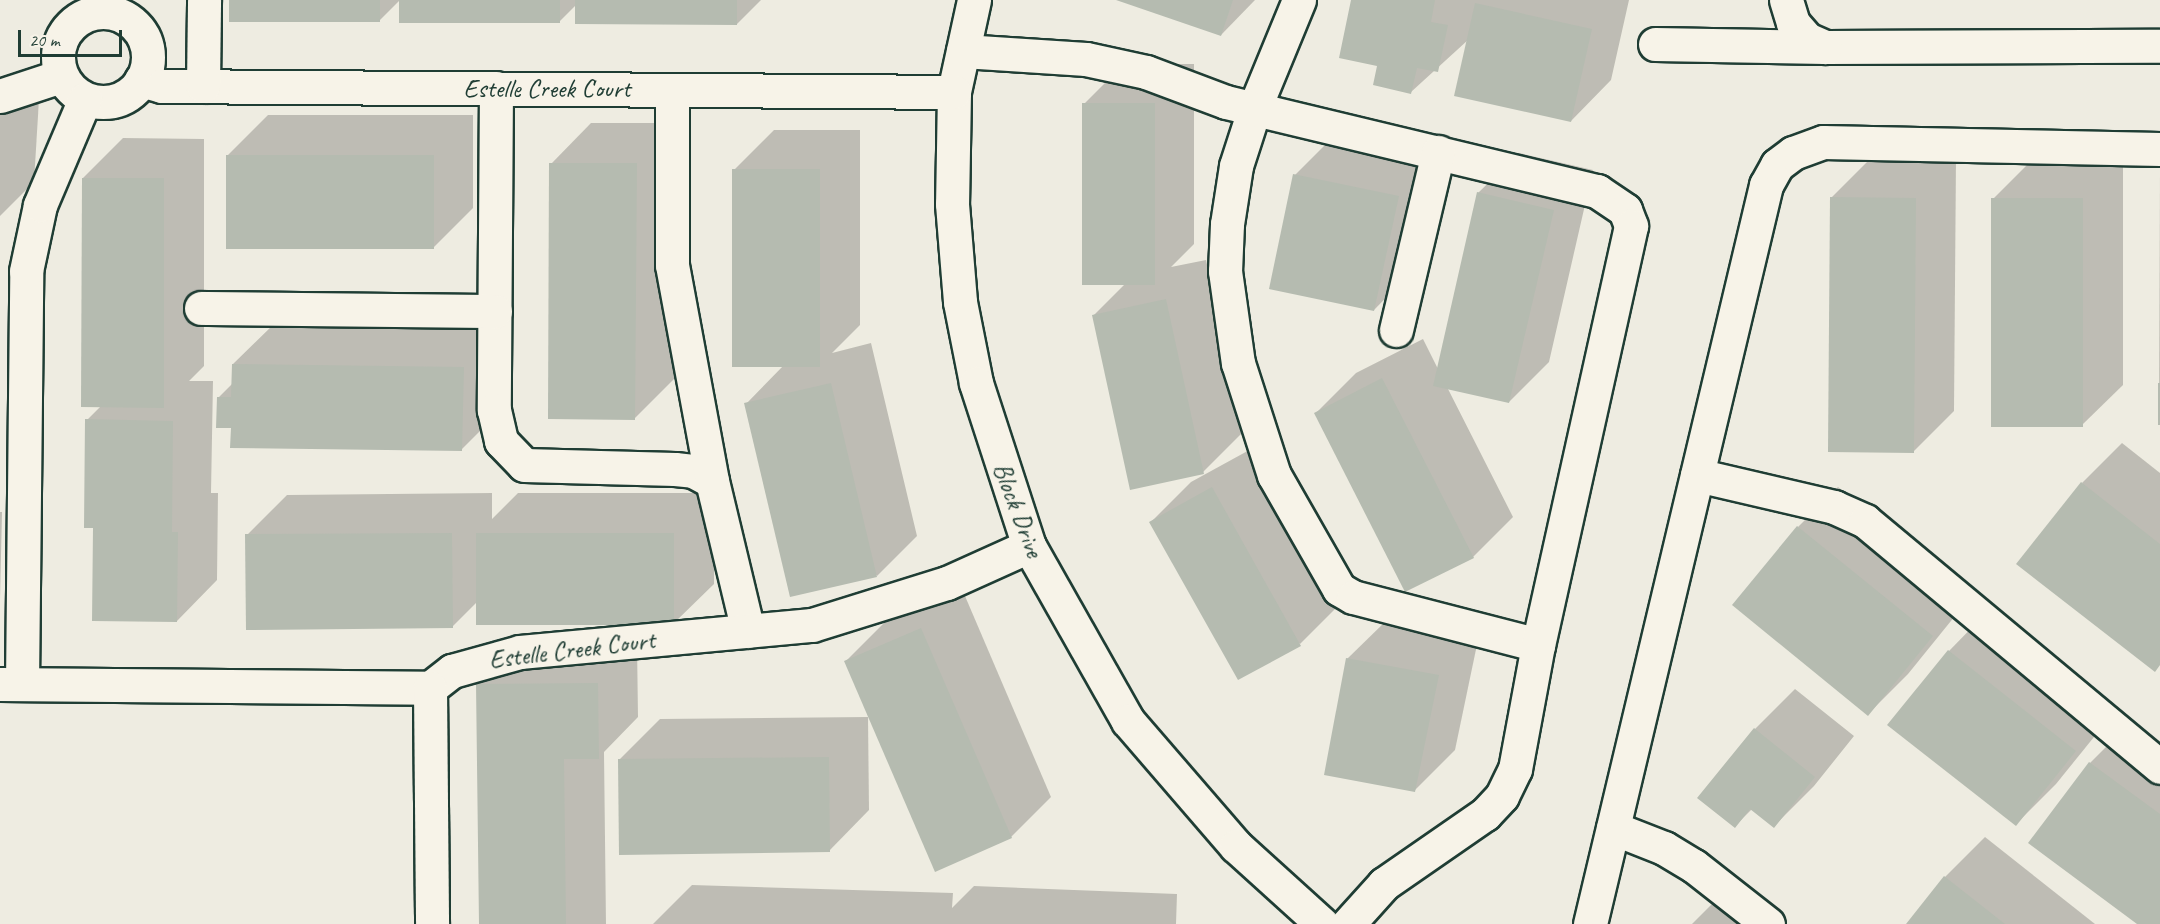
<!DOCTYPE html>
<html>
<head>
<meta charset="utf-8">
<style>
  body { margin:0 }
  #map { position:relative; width:2160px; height:924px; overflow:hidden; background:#eeece1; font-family:Caveat,sans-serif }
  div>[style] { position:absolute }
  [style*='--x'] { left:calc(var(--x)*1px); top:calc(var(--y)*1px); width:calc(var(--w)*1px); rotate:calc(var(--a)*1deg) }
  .shadow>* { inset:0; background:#0003 }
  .building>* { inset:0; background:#b5bbb0 }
  .roads { filter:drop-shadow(2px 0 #1f3d34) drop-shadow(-2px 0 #1f3d34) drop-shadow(0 2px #1f3d34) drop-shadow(0 -2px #1f3d34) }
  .minor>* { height:33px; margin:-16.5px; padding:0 16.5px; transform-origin:16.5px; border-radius:16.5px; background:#f7f3e8 }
  .minor>.ring { margin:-16.5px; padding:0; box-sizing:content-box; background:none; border:33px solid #f7f3e8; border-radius:50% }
  span { translate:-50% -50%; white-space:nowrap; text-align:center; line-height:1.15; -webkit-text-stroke:4.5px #f7f3e8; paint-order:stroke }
  .street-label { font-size:26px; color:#1f3d34 }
  .scale { position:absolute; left:18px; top:30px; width:104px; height:27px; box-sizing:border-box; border:3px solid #1f3d34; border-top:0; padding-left:8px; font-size:18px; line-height:21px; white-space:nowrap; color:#1f3d34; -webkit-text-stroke:4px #f7f3e8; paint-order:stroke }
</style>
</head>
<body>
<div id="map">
  <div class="shadow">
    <i style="clip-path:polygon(231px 0,400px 0,379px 21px)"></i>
    <i style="clip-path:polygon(401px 0,761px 0,737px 24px,577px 4px,559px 22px)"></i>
    <i style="clip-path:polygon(1119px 0,1255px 0,1221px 35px)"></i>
    <i style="clip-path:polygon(1353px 0,1629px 0,1611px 80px,1571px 121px,1468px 40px,1411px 92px,1379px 65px)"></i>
    <i style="clip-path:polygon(1124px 64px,1194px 64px,1194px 244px,1171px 267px,1206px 260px,1243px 432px,1203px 472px,1094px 315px,1125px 284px,1084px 104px)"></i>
    <i style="clip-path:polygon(0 96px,39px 99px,34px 182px,0 216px)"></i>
    <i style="clip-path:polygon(268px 115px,473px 115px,473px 208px,433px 248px,228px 155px)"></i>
    <i style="clip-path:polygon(591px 123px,676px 123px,675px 378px,635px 418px,551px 164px)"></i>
    <i style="clip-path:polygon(774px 130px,860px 130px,860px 325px,832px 353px,871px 343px,917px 536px,877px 576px,746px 404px,784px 365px,734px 170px)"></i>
    <i style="clip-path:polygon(1335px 135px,1438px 156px,1414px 269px,1374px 310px,1295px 175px)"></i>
    <i style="clip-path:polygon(123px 138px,204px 139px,204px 366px,189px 381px,213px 381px,211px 493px,218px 493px,217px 580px,177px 621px,95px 526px,87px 420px,101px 406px,83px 178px)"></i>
    <i style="clip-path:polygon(1519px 153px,1593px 170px,1549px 362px,1509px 402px,1447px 387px,1513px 517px,1473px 557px,1316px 413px,1356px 373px,1423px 339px,1438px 369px,1478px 193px)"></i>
    <i style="clip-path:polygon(1871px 158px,1956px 158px,1954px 411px,1914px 451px,1831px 198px)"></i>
    <i style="clip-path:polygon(2033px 159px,2123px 159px,2123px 385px,2082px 425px,1993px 199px)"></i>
    <i style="clip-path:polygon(2160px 170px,2160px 424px,2159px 424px)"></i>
    <i style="clip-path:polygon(274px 324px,503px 327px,502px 409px,462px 449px,218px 398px,233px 383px,233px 364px)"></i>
    <i style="clip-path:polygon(2122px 443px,2160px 473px,2160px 665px,2082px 483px)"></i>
    <i style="clip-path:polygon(1253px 448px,1340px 604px,1300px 644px,1151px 522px,1191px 482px)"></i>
    <i style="clip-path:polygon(1838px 487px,1972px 595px,1908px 674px,1868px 714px,1798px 527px)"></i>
    <i style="clip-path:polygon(492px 493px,492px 519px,518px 493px,714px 493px,714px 584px,673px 624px,477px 602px,452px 627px,247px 535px,287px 495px)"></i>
    <i style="clip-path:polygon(0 512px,2px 512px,0 600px)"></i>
    <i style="clip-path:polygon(962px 589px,1051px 797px,1011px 837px,846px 661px,886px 621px)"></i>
    <i style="clip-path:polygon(1989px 610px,2115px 711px,2056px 784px,2016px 824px,1889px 724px,1949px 651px)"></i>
    <i style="clip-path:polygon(1388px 619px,1479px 635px,1455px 750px,1415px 790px,1347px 659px)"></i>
    <i style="clip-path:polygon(637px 643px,638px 717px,604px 752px,606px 924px,480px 924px,478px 685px,518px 644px)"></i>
    <i style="clip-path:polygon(1795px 689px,1854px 736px,1814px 786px,1774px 826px,1752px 809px,1735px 826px,1755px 729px)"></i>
    <i style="clip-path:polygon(868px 717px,869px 810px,829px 851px,619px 760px,660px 719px)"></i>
    <i style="clip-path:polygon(2130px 723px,2160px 745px,2160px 924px,2140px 924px,2090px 763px)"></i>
    <i style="clip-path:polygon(1985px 837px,2095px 924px,1907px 924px,1945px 877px)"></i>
    <i style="clip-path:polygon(1733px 883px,1786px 924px,1692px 924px)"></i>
    <i style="clip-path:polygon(692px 885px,953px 893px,952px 908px,974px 886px,1177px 894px,1176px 924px,653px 924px)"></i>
  </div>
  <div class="building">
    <i style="clip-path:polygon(229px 0,380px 0,380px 22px,229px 22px)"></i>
    <i style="clip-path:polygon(399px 0,560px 0,560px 23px,399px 23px)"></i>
    <i style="clip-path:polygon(575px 0,737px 0,737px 25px,575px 24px)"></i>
    <i style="clip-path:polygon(1116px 0,1233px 0,1221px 36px)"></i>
    <i style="clip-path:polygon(1351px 0,1435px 0,1431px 22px,1448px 25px,1438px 72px,1417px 68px,1411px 94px,1373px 85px,1377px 66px,1339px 58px)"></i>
    <i style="clip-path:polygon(1475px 3px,1592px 29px,1571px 122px,1454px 96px)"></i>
    <i style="clip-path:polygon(1082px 103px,1155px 103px,1155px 285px,1082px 285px)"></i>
    <i style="clip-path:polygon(226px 155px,434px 155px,434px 249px,226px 249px)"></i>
    <i style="clip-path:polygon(549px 163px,637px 163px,635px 420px,548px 419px)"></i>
    <i style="clip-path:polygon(732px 169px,820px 169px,820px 367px,732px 367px)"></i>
    <i style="clip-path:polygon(1293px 174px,1399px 196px,1374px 311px,1269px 289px)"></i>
    <i style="clip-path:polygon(82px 178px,164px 178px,164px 408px,81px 407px)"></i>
    <i style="clip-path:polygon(1477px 192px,1554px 210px,1509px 403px,1433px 386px)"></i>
    <i style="clip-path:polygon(1830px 197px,1916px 198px,1914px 453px,1828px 452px)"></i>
    <i style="clip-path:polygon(1991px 198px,2083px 198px,2083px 427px,1991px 427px)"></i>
    <i style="clip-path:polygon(1166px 299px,1204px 474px,1130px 490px,1092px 315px)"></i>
    <i style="clip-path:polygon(232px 364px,464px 367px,462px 451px,230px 448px,231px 428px,216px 428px,217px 397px,231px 397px)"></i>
    <i style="clip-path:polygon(1382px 378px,1474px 558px,1405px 592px,1314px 413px)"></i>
    <i style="clip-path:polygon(831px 383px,877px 577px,790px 597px,744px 403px)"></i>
    <i style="clip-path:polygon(2158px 383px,2160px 383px,2160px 425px,2158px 425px)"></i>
    <i style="clip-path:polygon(85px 419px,173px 421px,172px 532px,178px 532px,177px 622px,92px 621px,93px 528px,84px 528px)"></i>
    <i style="clip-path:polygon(2081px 482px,2160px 544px,2160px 665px,2155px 672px,2016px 564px)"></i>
    <i style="clip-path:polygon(1212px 487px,1301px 646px,1238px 680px,1149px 522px)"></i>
    <i style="clip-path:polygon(1797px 526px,1933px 636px,1868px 716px,1732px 605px)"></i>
    <i style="clip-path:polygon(452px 533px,453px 628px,246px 630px,245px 534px)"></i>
    <i style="clip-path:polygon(476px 533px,674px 533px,674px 625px,476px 625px)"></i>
    <i style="clip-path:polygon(921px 628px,1012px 838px,935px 872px,844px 661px)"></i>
    <i style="clip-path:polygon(1948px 650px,2076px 751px,2016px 826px,1887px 725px)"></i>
    <i style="clip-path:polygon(1346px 658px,1439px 675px,1415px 792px,1324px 775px)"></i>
    <i style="clip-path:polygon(598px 683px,599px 759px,564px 759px,566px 924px,479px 924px,476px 684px)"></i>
    <i style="clip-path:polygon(1754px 728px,1815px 777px,1774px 828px,1750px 809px,1735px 828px,1697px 798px)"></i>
    <i style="clip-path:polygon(829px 757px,830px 852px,619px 855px,618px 759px)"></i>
    <i style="clip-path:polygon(2089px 762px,2160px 814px,2160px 924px,2137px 924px,2028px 843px)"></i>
    <i style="clip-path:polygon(1944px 876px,2005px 924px,1906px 924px)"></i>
  </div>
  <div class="roads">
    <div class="minor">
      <i style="--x:974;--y:0;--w:94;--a:102.3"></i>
      <i style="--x:954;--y:92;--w:112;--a:91"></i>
      <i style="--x:952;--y:204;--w:98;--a:85.3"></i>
      <i style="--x:960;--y:302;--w:83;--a:78.8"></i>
      <i style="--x:976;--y:383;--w:171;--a:72"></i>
      <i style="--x:1029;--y:546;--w:201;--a:60.5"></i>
      <i style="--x:1128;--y:721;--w:165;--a:49.2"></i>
      <i style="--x:1236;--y:846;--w:116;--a:42.2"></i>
      <i style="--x:1299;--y:0;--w:116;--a:112.4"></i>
      <i style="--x:1255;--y:107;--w:62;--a:107.9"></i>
      <i style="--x:1236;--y:166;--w:59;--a:98.8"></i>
      <i style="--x:1227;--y:224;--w:47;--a:92.4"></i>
      <i style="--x:1225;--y:271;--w:93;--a:82"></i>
      <i style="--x:1238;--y:363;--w:118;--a:72.2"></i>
      <i style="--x:1274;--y:475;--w:131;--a:60.3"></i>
      <i style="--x:1339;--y:589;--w:16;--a:30"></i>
      <i style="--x:1353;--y:597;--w:191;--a:14.5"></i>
      <i style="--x:1786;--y:0;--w:24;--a:73"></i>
      <i style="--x:1793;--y:23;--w:21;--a:49"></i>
      <i style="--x:1807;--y:39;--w:20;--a:24"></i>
      <i style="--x:1825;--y:47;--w:335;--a:-0.2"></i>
      <i class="ring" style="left:58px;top:12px;width:57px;height:57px"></i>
      <i style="--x:1655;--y:44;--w:170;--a:1"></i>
      <i style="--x:963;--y:51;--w:123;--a:3.7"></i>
      <i style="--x:1086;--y:59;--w:61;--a:12.2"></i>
      <i style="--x:1146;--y:72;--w:85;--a:20.6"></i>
      <i style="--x:1226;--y:102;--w:382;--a:13.5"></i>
      <i style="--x:1597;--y:191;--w:34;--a:34"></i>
      <i style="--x:1625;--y:210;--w:17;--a:69"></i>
      <i style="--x:1631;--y:226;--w:429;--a:102.5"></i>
      <i style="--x:1538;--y:645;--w:126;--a:100.5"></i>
      <i style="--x:1515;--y:769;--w:30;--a:116"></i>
      <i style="--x:1502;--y:796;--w:25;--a:133"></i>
      <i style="--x:1485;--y:814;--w:123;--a:145.3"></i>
      <i style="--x:1384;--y:884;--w:54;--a:132"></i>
      <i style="--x:141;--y:80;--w:22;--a:16"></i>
      <i style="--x:162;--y:86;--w:792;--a:0.43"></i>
      <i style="--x:203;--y:86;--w:86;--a:-89.3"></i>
      <i style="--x:496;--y:88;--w:322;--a:90.4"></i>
      <i style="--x:494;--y:410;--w:32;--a:77"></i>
      <i style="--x:501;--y:441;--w:33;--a:46"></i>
      <i style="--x:524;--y:465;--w:151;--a:1.5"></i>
      <i style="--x:675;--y:469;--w:18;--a:6"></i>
      <i style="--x:693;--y:471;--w:21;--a:28"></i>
      <i style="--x:712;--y:481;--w:154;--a:76.5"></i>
      <i style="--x:672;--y:90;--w:175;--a:90"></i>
      <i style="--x:672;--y:265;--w:220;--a:79.5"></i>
      <i style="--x:0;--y:96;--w:64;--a:-18.2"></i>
      <i style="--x:201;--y:308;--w:294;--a:0.6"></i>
      <i style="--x:1396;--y:330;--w:183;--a:-76.7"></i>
      <i style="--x:1697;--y:475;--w:141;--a:13.1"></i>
      <i style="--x:1834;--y:507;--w:34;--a:24"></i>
      <i style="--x:1865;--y:521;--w:384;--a:39.8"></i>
      <i style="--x:0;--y:684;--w:430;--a:0.5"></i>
      <i style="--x:430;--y:688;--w:28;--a:-38"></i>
      <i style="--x:452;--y:671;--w:71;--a:-15.6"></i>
      <i style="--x:520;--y:652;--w:293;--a:-5.3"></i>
      <i style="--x:812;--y:625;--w:141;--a:-17.3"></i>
      <i style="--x:947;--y:583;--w:90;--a:-24.3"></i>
      <i style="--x:22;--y:684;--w:413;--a:-89.4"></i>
      <i style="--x:26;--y:271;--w:67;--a:-78"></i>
      <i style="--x:40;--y:205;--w:115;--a:-67"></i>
      <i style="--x:430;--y:688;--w:236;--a:89.5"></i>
      <i style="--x:1613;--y:828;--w:55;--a:21.4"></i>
      <i style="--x:1664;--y:848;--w:35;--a:31"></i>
      <i style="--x:1694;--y:866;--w:94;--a:38.1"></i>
      <i style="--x:1590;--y:924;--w:760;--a:-76.6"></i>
      <i style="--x:1766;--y:185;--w:23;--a:-61"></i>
      <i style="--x:1777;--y:165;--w:20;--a:-37"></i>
      <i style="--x:1793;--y:153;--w:32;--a:-20"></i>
      <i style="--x:1823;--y:142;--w:337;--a:1.2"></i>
    </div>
  </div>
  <div class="street-label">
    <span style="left:547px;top:89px">Estelle Creek Court</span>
    <span style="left:1018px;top:510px;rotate:69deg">Block Drive</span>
    <span style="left:572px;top:650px;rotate:-7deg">Estelle Creek Court</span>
  </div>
  <div class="scale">20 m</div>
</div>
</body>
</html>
